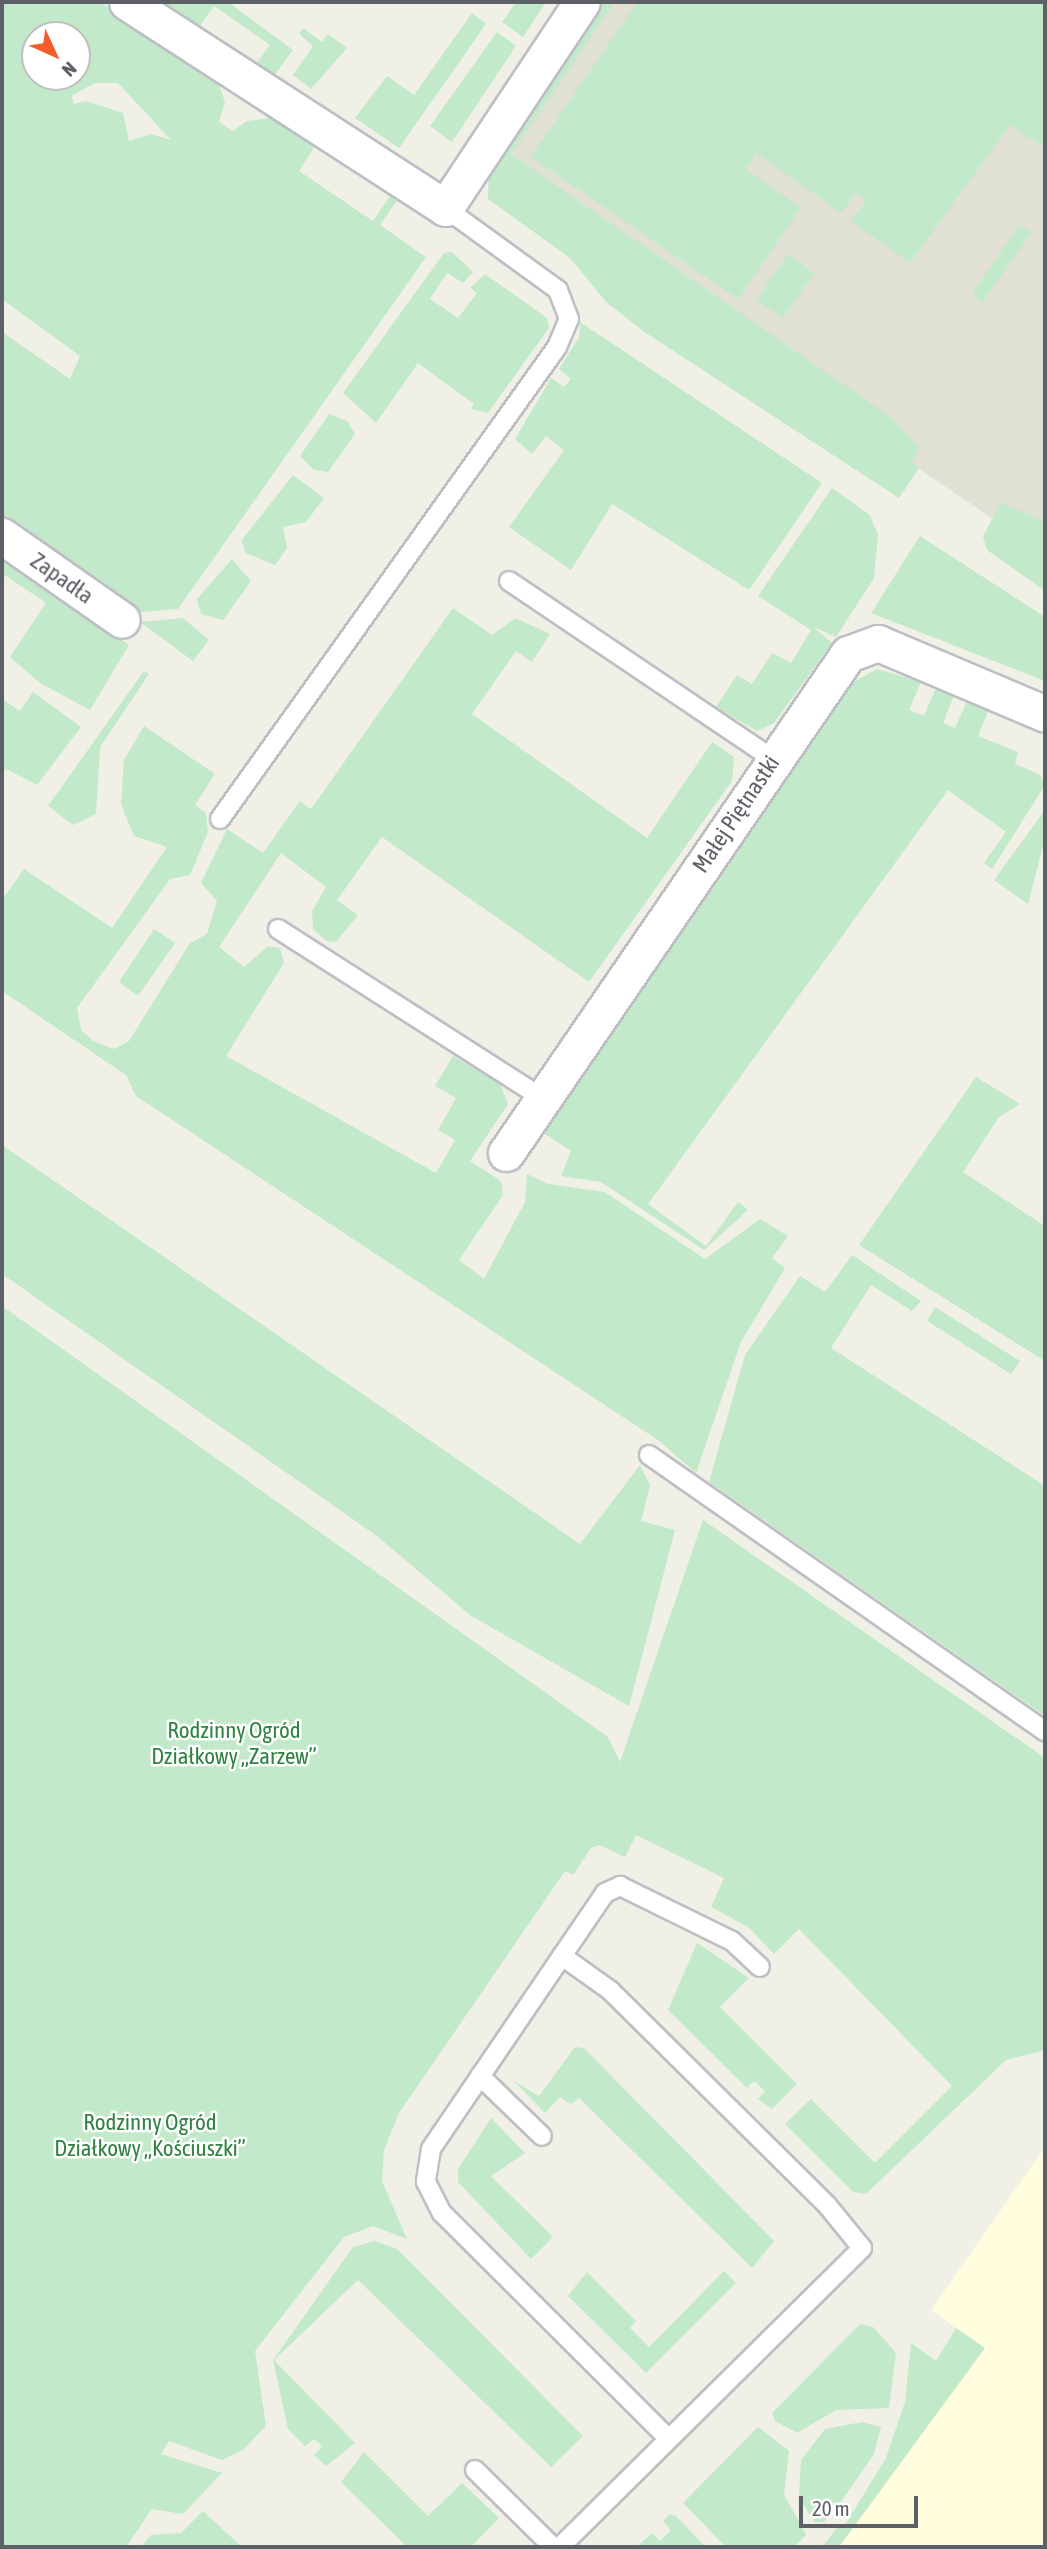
<!DOCTYPE html>
<html>
<head>
<meta charset="utf-8">
<style>
  body { margin:0 }
  #map { position:relative; width:1047px; height:2549px; overflow:hidden; background:#f1f0e6; font-family:"Asap Condensed",sans-serif }
  div>[style] { position:absolute }
  [style*='--x'] { left:calc(var(--x)*1px); top:calc(var(--y)*1px); width:calc(var(--w)*1px); rotate:calc(var(--a)*1deg) }
  .commercial>* { inset:0; background:#fffddd }
  .education>* { inset:0; background:#e1e0d4 }
  .green>* { inset:0; background:#c2e9c9 }
  .roads { filter:drop-shadow(2px 0 #bebfc5) drop-shadow(-2px 0 #bebfc5) drop-shadow(0 2px #bebfc5) drop-shadow(0 -2px #bebfc5) }
  .lane>* { height:18px; margin:-9px; padding:0 9px; transform-origin:9px; border-radius:9px; background:#fff }
  .street>* { height:35px; margin:-17.5px; padding:0 17.5px; transform-origin:17.5px; border-radius:17.5px; background:#fff }
  span { translate:-50% -50%; white-space:nowrap; text-align:center; line-height:1.15; -webkit-text-stroke:5px #fff; paint-order:stroke }
  .street-label { font-size:23px; color:#5e6067 }
  .park-label { font-size:23px; color:#308342 }
  .frame { position:absolute; inset:0; border:4px solid #5e6067; pointer-events:none }
  .north { position:absolute; left:21px; top:21px; width:70px; height:70px; box-sizing:border-box; background:#fff; border:2px solid #bfbfc2; border-radius:50%; rotate:135deg; font-size:19px; font-weight:700; line-height:28px; text-align:center; color:#5e6067 }
  .north::after { content:''; display:block; margin:auto; width:24px; height:32px; background:#f25d2b; clip-path:polygon(50% 0,100% 100%,50% 72%,0 100%) }
  .scale { position:absolute; left:799px; top:2496px; width:119px; height:32px; box-sizing:border-box; border:4px solid #5e6067; border-top:0; padding-left:9px; font-size:21px; line-height:24px; white-space:nowrap; color:#5e6067; -webkit-text-stroke:5px #fff; paint-order:stroke }
</style>
</head>
<body>
<div id="map">
  <div class="commercial">
    <i style="clip-path:polygon(1045px 2147px,1045px 2547px,839px 2547px,984px 2348px,931px 2310px)"></i>
  </div>
  <div class="education">
    <i style="clip-path:polygon(615px 2px,995px 2px,1045px 36px,1045px 554px,910px 463px,511px 153px)"></i>
  </div>
  <div class="green">
    <i style="clip-path:polygon(evenodd,2px 2px,100px 2px,217px 79px,225px 102px,219px 122px,233px 131px,247px 121px,271px 118px,315px 146px,299px 171px,373px 221px,390px 196px,398px 199px,380px 225px,426px 257px,178px 609px,131px 613px,2px 526px,2px 332px,70px 379px,80px 356px,2px 299px,2px 2px,35px 35px,77px 35px,77px 77px,35px 77px,35px 35px,2px 2px,95px 83px,118px 83px,171px 140px,151px 134px,129px 141px,123px 113px,86px 101px,74px 104px,71px 96px,95px 83px)"></i>
    <i style="clip-path:polygon(159px 2px,228px 2px,293px 50px,274px 76px,256px 64px,270px 45px,214px 6px,197px 30px)"></i>
    <i style="clip-path:polygon(516px 2px,546px 2px,523px 37px,502px 22px)"></i>
    <i style="clip-path:polygon(597px 2px,615px 2px,511px 154px,892px 418px,920px 448px,911px 463px,919px 468px,899px 498px,646px 333px,607px 303px,570px 258px,488px 199px,489px 166px)"></i>
    <i style="clip-path:polygon(637px 2px,1045px 2px,1045px 148px,1010px 125px,910px 263px,851px 221px,866px 201px,856px 193px,841px 213px,756px 153px,746px 169px,801px 208px,738px 299px,531px 157px)"></i>
    <i style="clip-path:polygon(472px 13px,486px 24px,399px 148px,355px 118px,387px 76px,414px 95px)"></i>
    <i style="clip-path:polygon(303px 28px,322px 42px,328px 34px,347px 48px,311px 89px,293px 75px,313px 46px,299px 34px)"></i>
    <i style="clip-path:polygon(497px 32px,516px 46px,452px 142px,430px 126px)"></i>
    <i style="clip-path:polygon(1019px 225px,1031px 233px,983px 302px,972px 294px)"></i>
    <i style="clip-path:polygon(452px 252px,473px 272px,463px 283px,447px 273px,430px 299px,458px 318px,477px 293px,470px 288px,485px 274px,547px 318px,549px 328px,488px 413px,471px 409px,474px 404px,418px 363px,376px 423px,343px 393px,444px 253px)"></i>
    <i style="clip-path:polygon(788px 254px,814px 273px,783px 318px,756px 300px)"></i>
    <i style="clip-path:polygon(580px 322px,822px 483px,749px 590px,612px 504px,571px 570px,509px 527px,564px 450px,546px 436px,532px 454px,515px 439px,551px 378px,564px 387px,571px 379px,559px 369px,579px 337px)"></i>
    <i style="clip-path:polygon(329px 414px,347px 421px,355px 434px,328px 472px,314px 470px,300px 456px)"></i>
    <i style="clip-path:polygon(293px 475px,324px 498px,306px 522px,283px 527px,287px 548px,275px 565px,246px 553px,241px 541px)"></i>
    <i style="clip-path:polygon(832px 488px,870px 515px,878px 535px,874px 578px,836px 637px,813px 627px,832px 643px,774px 723px,757px 731px,716px 707px,737px 675px,752px 684px,772px 653px,791px 663px,811px 630px,758px 596px)"></i>
    <i style="clip-path:polygon(1001px 503px,1045px 521px,1045px 591px,987px 550px,983px 536px)"></i>
    <i style="clip-path:polygon(920px 536px,1045px 617px,1045px 681px,871px 613px)"></i>
    <i style="clip-path:polygon(2px 558px,129px 645px,90px 710px,40px 683px,10px 657px,46px 603px,2px 573px)"></i>
    <i style="clip-path:polygon(232px 559px,251px 581px,223px 620px,201px 614px,197px 599px)"></i>
    <i style="clip-path:polygon(453px 608px,492px 635px,515px 618px,550px 634px,532px 662px,516px 651px,472px 714px,647px 838px,712px 742px,734px 757px,732px 781px,589px 982px,382px 837px,337px 900px,358px 915px,336px 942px,326px 941px,313px 929px,312px 911px,326px 887px,281px 853px,219px 947px,244px 967px,268px 946px,280px 948px,284px 963px,226px 1056px,436px 1173px,455px 1140px,438px 1130px,456px 1098px,435px 1086px,453px 1056px,500px 1084px,508px 1104px,470px 1161px,501px 1181px,503px 1195px,459px 1260px,484px 1279px,525px 1202px,527px 1174px,548px 1184px,605px 1192px,705px 1259px,760px 1219px,788px 1236px,772px 1258px,785px 1268px,741px 1342px,696px 1473px,658px 1440px,136px 1096px,126px 1075px,2px 991px,2px 900px,24px 869px,112px 928px,167px 847px,134px 836px,121px 804px,124px 760px,144px 726px,215px 774px,195px 805px,206px 813px,208px 832px,190px 875px,170px 879px,77px 1008px,81px 1030px,93px 1041px,114px 1049px,129px 1041px,190px 943px,207px 934px,217px 901px,201px 883px,227px 829px,263px 853px,300px 801px,311px 809px)"></i>
    <i style="clip-path:polygon(183px 618px,209px 640px,193px 661px,140px 622px)"></i>
    <i style="clip-path:polygon(877px 669px,921px 682px,909px 710px,924px 716px,936px 688px,954px 695px,943px 723px,955px 728px,967px 701px,989px 709px,978px 736px,1018px 752px,1015px 764px,1039px 774px,1045px 785px,992px 869px,984px 863px,1006px 832px,948px 790px,648px 1204px,706px 1246px,738px 1202px,748px 1210px,704px 1250px,601px 1182px,561px 1176px,571px 1151px,542px 1132px,852px 683px)"></i>
    <i style="clip-path:polygon(144px 671px,149px 674px,100px 747px,96px 814px,73px 825px,48px 806px)"></i>
    <i style="clip-path:polygon(33px 692px,81px 727px,37px 785px,6px 769px,2px 774px,2px 699px,20px 711px)"></i>
    <i style="clip-path:polygon(1045px 810px,1045px 838px,1028px 904px,994px 880px)"></i>
    <i style="clip-path:polygon(154px 929px,175px 943px,138px 996px,119px 982px)"></i>
    <i style="clip-path:polygon(976px 1077px,1020px 1104px,999px 1117px,963px 1172px,1045px 1226px,1045px 1361px,859px 1245px)"></i>
    <i style="clip-path:polygon(2px 1145px,580px 1544px,640px 1465px,650px 1485px,641px 1521px,675px 1530px,629px 1706px,470px 1615px,377px 1536px,2px 1274px)"></i>
    <i style="clip-path:polygon(852px 1255px,921px 1301px,912px 1311px,871px 1285px,831px 1348px,1045px 1486px,1045px 1716px,709px 1482px,745px 1355px,800px 1276px,825px 1292px)"></i>
    <i style="clip-path:polygon(2px 1306px,608px 1737px,620px 1762px,703px 1520px,1045px 1758px,1045px 2050px,1006px 2060px,866px 2194px,853px 2192px,785px 2124px,811px 2099px,875px 2163px,952px 2086px,799px 1929px,774px 1954px,748px 1927px,711px 1907px,724px 1878px,636px 1835px,625px 1857px,599px 1845px,591px 1848px,573px 1875px,565px 1871px,399px 2113px,384px 2150px,382px 2181px,407px 2239px,373px 2226px,344px 2237px,255px 2351px,266px 2426px,243px 2450px,222px 2460px,169px 2441px,161px 2454px,222px 2473px,183px 2514px,152px 2509px,126px 2547px,2px 2547px)"></i>
    <i style="clip-path:polygon(935px 1307px,1020px 1361px,1011px 1374px,927px 1321px)"></i>
    <i style="clip-path:polygon(697px 1943px,749px 1978px,720px 2007px,797px 2084px,772px 2109px,758px 2099px,765px 2091px,754px 2081px,747px 2088px,668px 2010px)"></i>
    <i style="clip-path:polygon(575px 2047px,584px 2048px,774px 2241px,752px 2268px,579px 2098px,571px 2104px,560px 2097px,545px 2113px,514px 2081px,539px 2096px)"></i>
    <i style="clip-path:polygon(491px 2118px,525px 2153px,491px 2176px,553px 2237px,531px 2259px,458px 2182px,458px 2169px)"></i>
    <i style="clip-path:polygon(375px 2241px,397px 2249px,583px 2436px,551px 2467px,358px 2280px,274px 2360px,355px 2443px,326px 2466px,314px 2455px,322px 2446px,314px 2439px,305px 2446px,288px 2429px,273px 2360px,353px 2247px)"></i>
    <i style="clip-path:polygon(724px 2271px,736px 2283px,646px 2373px,568px 2296px,587px 2272px,636px 2321px,630px 2328px,649px 2347px)"></i>
    <i style="clip-path:polygon(860px 2324px,873px 2327px,896px 2353px,889px 2408px,836px 2410px,797px 2433px,775px 2421px,772px 2413px)"></i>
    <i style="clip-path:polygon(956px 2328px,985px 2348px,839px 2547px,822px 2547px,840px 2524px,845px 2525px,886px 2458px,905px 2402px,911px 2343px,936px 2361px)"></i>
    <i style="clip-path:polygon(862px 2422px,881px 2427px,874px 2454px,836px 2509px,824px 2522px,814px 2522px,799px 2497px,801px 2460px,825px 2429px)"></i>
    <i style="clip-path:polygon(758px 2427px,789px 2451px,784px 2494px,806px 2535px,794px 2547px,726px 2547px,683px 2503px)"></i>
    <i style="clip-path:polygon(364px 2452px,428px 2516px,462px 2483px,499px 2518px,471px 2547px,407px 2547px,341px 2482px)"></i>
    <i style="clip-path:polygon(203px 2511px,242px 2547px,141px 2547px,151px 2535px,181px 2533px)"></i>
    <i style="clip-path:polygon(670px 2514px,676px 2516px,706px 2547px,637px 2547px,652px 2533px,660px 2541px,671px 2530px,663px 2521px)"></i>
  </div>
  <div class="roads">
    <div class="lane">
      <i style="--x:509;--y:581;--w:318;--a:34"></i>
      <i style="--x:220;--y:819;--w:580;--a:-54.47"></i>
      <i style="--x:557;--y:347;--w:30;--a:-67"></i>
      <i style="--x:569;--y:319;--w:31;--a:-111"></i>
      <i style="--x:558;--y:290;--w:140;--a:-144"></i>
      <i style="--x:278;--y:929;--w:313;--a:32.6"></i>
      <i style="--x:649;--y:1455;--w:483;--a:34.9"></i>
      <i style="--x:562;--y:1956;--w:76;--a:-55.7"></i>
      <i style="--x:605;--y:1893;--w:17;--a:-25"></i>
      <i style="--x:620;--y:1886;--w:125;--a:26.2"></i>
      <i style="--x:732;--y:1941;--w:38;--a:43"></i>
      <i style="--x:480;--y:2076;--w:86;--a:44.1"></i>
      <i style="--x:475;--y:2470;--w:110;--a:44.6"></i>
      <i style="--x:560;--y:2547;--w:425;--a:-44.7"></i>
      <i style="--x:862;--y:2248;--w:55;--a:-129.1"></i>
      <i style="--x:827;--y:2205;--w:304;--a:-135.3"></i>
      <i style="--x:611;--y:1991;--w:60;--a:-144.5"></i>
      <i style="--x:562;--y:1956;--w:233;--a:124.2"></i>
      <i style="--x:431;--y:2149;--w:33;--a:99"></i>
      <i style="--x:426;--y:2182;--w:35;--a:63"></i>
      <i style="--x:442;--y:2213;--w:320;--a:44.9"></i>
    </div>
    <div class="street">
      <i style="--x:127;--y:2;--w:379;--a:32.9"></i>
      <i style="--x:445;--y:208;--w:247;--a:-56.4"></i>
      <i style="--x:2;--y:536;--w:146;--a:35"></i>
      <i style="--x:506;--y:1153;--w:605;--a:-55.57"></i>
      <i style="--x:848;--y:654;--w:32;--a:-20"></i>
      <i style="--x:878;--y:643;--w:181;--a:23"></i>
    </div>
  </div>
  <div class="street-label">
    <span style="left:62px;top:578px;rotate:35deg">Zapadła</span>
    <span style="left:736px;top:814px;rotate:-56deg">Małej Piętnastki</span>
  </div>
  <div class="park-label">
    <span style="left:234px;top:1743px">Rodzinny Ogród<br>Działkowy „Zarzew”</span>
    <span style="left:150px;top:2135px">Rodzinny Ogród<br>Działkowy „Kościuszki”</span>
  </div>
  <div class="frame"></div>
  <div class="north">N</div>
  <div class="scale">20 m</div>
</div>
</body>
</html>
